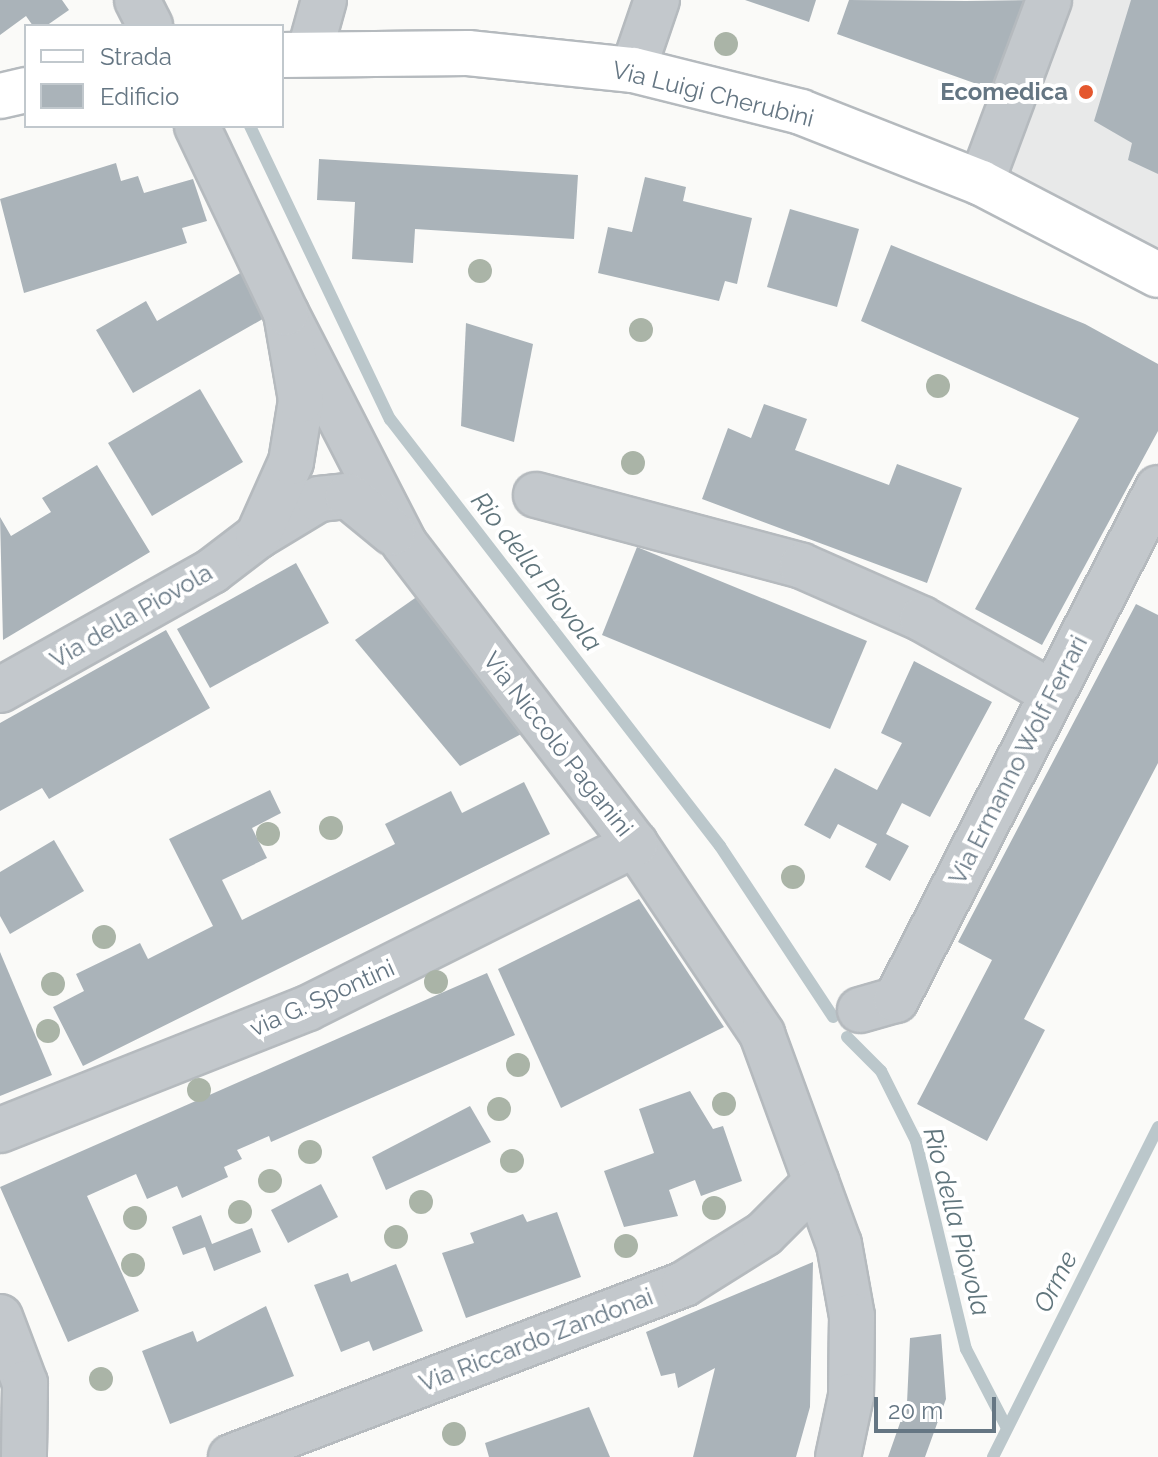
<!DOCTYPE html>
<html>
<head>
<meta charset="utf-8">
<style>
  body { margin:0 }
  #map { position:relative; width:1158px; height:1457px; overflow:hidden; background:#fafaf8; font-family:Raleway,sans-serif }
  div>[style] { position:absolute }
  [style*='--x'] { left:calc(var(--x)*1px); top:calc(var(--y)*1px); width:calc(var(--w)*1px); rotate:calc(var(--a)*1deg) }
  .built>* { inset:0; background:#e8e9e9 }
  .stream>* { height:12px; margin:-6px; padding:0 6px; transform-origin:6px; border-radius:6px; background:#bbc7cb }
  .building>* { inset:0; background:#aab3b9 }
  .roads { filter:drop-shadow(2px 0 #b5babe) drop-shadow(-2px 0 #b5babe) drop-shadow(0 2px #b5babe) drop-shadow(0 -2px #b5babe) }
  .minor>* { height:44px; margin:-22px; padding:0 22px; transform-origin:22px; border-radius:22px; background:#c3c8cc }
  .major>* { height:44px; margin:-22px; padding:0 22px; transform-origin:22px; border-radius:22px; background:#fff }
  .trees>* { width:24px; height:24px; margin:-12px; border-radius:50%; background:#aab4a7 }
  .dots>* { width:22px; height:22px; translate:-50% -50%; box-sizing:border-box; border:4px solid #fff; border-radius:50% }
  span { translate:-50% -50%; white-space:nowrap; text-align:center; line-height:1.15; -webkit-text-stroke:8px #fff; paint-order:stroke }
  .poi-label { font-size:24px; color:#657683; font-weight:700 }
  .right { translate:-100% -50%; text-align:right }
  .street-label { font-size:24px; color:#657683 }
  .water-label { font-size:26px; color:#60757c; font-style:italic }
  .legend { position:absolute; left:24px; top:24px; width:260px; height:104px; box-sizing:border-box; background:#fff; border:2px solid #c1c8cd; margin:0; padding:10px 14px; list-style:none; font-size:24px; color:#657683 }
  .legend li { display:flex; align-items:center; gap:16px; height:40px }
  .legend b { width:40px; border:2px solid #c1c8cd }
  .scale { position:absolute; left:874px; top:1397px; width:122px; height:36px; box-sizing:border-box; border:4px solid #657683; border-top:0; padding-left:10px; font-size:24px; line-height:28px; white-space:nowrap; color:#657683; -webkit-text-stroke:6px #fff; paint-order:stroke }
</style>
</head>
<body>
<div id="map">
  <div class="built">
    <i style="clip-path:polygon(1049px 0,1158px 0,1158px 270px,981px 183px)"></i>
  </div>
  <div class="stream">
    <i style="--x:250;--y:126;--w:325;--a:64.5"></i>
    <i style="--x:390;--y:419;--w:540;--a:52.3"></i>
    <i style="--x:720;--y:846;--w:205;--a:56.5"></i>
    <i style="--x:847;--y:1037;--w:48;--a:45"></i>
    <i style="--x:881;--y:1071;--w:78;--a:63.4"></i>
    <i style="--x:916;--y:1141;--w:214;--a:76.5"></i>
    <i style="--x:966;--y:1349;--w:89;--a:62.6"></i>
    <i style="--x:993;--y:1457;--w:369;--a:-63.4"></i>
  </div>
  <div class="building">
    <i style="clip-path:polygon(0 0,62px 0,69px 10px,46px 26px,33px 26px,26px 16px,0 35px)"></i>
    <i style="clip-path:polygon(745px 0,816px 0,809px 22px)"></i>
    <i style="clip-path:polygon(849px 0,966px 1px,1035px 0,1002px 93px,837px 34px)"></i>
    <i style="clip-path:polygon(1131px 0,1158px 0,1158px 174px,1128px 160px,1132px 143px,1094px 121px)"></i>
    <i style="clip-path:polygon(319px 159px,578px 175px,574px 239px,415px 229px,413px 263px,352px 259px,355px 202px,317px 200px)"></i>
    <i style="clip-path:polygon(116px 163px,121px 181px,138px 176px,144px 193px,193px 179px,207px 221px,182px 228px,187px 243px,24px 293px,0 199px)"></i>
    <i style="clip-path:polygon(645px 177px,686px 187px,683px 201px,752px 218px,737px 284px,725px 281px,719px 301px,598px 273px,608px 227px,632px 232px)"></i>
    <i style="clip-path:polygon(790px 209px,859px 229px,837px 307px,767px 287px)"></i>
    <i style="clip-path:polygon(891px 245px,1085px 324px,1158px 364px,1158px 431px,1042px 645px,975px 609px,1079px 418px,861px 321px)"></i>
    <i style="clip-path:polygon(242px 272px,268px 316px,133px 393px,96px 330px,146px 301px,157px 321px)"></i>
    <i style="clip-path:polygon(466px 323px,533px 344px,514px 442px,461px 426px)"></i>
    <i style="clip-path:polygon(200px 389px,243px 462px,152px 516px,108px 443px)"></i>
    <i style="clip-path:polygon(764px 404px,807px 419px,795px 450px,889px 485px,897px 464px,962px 488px,927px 583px,702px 499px,728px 428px,751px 438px)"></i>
    <i style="clip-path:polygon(97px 465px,150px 552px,3px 640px,0 517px,11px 536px,51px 512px,42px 498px)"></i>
    <i style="clip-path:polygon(637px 547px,867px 641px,830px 729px,602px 635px)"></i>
    <i style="clip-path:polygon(296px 563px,329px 623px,210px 688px,177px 629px)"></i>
    <i style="clip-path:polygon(418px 596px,527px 731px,460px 766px,355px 640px)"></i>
    <i style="clip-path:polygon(1136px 604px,1158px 615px,1158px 763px,1024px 1019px,1045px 1030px,987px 1141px,917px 1104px,992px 960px,958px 942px)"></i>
    <i style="clip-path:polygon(166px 630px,210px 708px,49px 799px,42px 788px,0 811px,0 723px)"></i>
    <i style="clip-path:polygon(914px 661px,992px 702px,930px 817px,902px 803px,886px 834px,909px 846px,890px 881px,865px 867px,877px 844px,838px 824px,830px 839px,804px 825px,835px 768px,877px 790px,902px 743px,881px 733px)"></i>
    <i style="clip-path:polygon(524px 782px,550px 834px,83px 1066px,53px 1007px,84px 991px,76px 974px,140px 943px,148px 959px,213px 926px,169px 839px,270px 790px,281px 813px,252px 828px,267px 858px,222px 880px,242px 920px,395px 844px,385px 824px,451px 791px,462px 813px)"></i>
    <i style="clip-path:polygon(54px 840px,84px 891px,10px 934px,0 916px,0 872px)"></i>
    <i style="clip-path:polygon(639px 899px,724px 1027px,561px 1108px,498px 969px)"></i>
    <i style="clip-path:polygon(0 952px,52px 1075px,0 1096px)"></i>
    <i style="clip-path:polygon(487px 973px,515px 1035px,271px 1142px,269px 1136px,237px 1150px,242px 1159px,224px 1167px,228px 1177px,182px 1198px,177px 1186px,147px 1199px,136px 1174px,87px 1196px,139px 1311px,68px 1342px,0 1187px)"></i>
    <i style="clip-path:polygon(690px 1091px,713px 1129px,723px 1126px,742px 1181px,701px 1196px,695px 1180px,669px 1190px,678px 1216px,624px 1227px,604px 1171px,654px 1153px,639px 1109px)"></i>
    <i style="clip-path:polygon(470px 1106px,491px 1142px,386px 1190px,372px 1157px)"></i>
    <i style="clip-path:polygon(321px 1184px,338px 1217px,288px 1243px,271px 1210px)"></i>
    <i style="clip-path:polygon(557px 1212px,581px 1277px,466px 1318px,442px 1253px,474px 1243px,470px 1233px,523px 1214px,527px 1222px)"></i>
    <i style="clip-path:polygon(201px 1215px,212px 1244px,252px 1228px,261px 1252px,214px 1271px,205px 1247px,183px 1255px,172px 1227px)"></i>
    <i style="clip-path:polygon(813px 1262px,810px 1407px,796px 1457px,693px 1457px,715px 1368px,678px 1388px,675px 1373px,661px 1376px,646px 1332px)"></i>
    <i style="clip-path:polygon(396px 1264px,423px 1331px,373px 1351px,369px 1341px,341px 1352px,314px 1285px,348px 1273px,351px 1282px)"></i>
    <i style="clip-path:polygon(266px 1306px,294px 1376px,170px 1424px,142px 1351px,193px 1331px,197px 1342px)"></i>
    <i style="clip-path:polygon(941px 1334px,946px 1399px,925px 1457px,888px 1457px,907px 1403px,910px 1338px)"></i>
    <i style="clip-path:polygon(589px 1407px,610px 1457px,489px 1457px,485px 1443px)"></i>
  </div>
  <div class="roads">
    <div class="minor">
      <i style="--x:137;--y:0;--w:29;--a:63"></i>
      <i style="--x:309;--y:54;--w:56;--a:-74.5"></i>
      <i style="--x:633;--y:70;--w:74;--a:-71.1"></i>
      <i style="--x:981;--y:183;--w:195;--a:-69.6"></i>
      <i style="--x:286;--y:313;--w:259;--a:62.8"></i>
      <i style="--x:404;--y:543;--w:379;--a:52.5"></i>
      <i style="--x:635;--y:844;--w:229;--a:56.2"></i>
      <i style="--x:762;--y:1034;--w:224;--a:69.9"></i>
      <i style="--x:839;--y:1244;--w:73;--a:79.8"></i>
      <i style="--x:852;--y:1316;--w:80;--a:90.7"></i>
      <i style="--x:851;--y:1396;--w:62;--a:102"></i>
      <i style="--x:536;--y:495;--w:275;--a:14.9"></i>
      <i style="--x:802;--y:566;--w:131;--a:23.8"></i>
      <i style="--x:922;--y:619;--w:150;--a:29.6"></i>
      <i style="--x:258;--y:536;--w:71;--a:-31.2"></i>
      <i style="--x:319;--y:499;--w:29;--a:-6"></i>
      <i style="--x:348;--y:496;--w:58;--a:39.4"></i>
      <i style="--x:0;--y:690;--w:243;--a:-29.3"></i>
      <i style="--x:212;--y:571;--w:58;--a:-37.3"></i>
      <i style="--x:258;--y:536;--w:81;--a:-66"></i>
      <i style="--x:291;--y:462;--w:63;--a:-80.8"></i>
      <i style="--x:301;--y:400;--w:88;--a:-99.8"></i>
      <i style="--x:286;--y:313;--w:207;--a:-115.5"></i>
      <i style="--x:860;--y:1010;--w:37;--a:-16"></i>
      <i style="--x:896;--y:1000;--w:575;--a:-62.9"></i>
      <i style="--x:0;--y:1130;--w:331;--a:-21.6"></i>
      <i style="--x:308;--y:1008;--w:366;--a:-26.6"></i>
      <i style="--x:0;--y:1317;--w:71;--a:69.3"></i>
      <i style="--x:25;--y:1383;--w:74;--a:90.8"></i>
      <i style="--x:231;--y:1457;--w:485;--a:-20.9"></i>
      <i style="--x:684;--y:1284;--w:94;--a:-32"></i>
      <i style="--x:764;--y:1234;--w:74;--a:-45"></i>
    </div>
    <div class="major">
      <i style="--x:282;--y:55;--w:186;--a:-0.6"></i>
      <i style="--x:468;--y:53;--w:166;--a:5.9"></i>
      <i style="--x:633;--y:70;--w:173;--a:14"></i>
      <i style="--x:801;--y:112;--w:193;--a:21.5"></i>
      <i style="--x:981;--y:183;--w:199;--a:27.5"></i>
      <i style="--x:0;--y:96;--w:27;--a:-13"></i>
    </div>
  </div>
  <div class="trees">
    <i style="left:726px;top:44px"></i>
    <i style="left:480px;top:271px"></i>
    <i style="left:641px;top:330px"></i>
    <i style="left:938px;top:386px"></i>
    <i style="left:633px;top:463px"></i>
    <i style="left:331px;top:828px"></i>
    <i style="left:268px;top:834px"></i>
    <i style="left:793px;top:877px"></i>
    <i style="left:104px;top:937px"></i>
    <i style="left:436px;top:982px"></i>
    <i style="left:53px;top:984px"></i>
    <i style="left:48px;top:1031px"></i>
    <i style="left:518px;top:1065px"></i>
    <i style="left:199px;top:1090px"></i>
    <i style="left:724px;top:1104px"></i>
    <i style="left:499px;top:1109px"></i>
    <i style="left:310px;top:1152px"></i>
    <i style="left:512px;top:1161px"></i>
    <i style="left:270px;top:1181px"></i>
    <i style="left:421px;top:1202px"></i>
    <i style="left:714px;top:1208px"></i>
    <i style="left:240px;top:1212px"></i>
    <i style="left:135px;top:1218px"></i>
    <i style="left:396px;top:1237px"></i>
    <i style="left:626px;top:1246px"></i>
    <i style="left:133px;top:1265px"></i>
    <i style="left:101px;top:1379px"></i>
    <i style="left:454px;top:1434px"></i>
  </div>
  <div class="dots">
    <i style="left:1086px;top:92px;background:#e4572e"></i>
  </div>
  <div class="poi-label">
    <span class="right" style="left:1068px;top:92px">Ecomedica</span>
  </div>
  <div class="street-label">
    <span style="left:713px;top:94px;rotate:14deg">Via Luigi Cherubini</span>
    <span style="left:131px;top:616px;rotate:-30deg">Via della Piovola</span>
    <span style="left:558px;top:744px;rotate:52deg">Via Niccolò Paganini</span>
    <span style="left:1018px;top:760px;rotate:-63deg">Via Ermanno Wolf Ferrari</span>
    <span style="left:322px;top:998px;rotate:-24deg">via G. Spontini</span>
    <span style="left:536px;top:1340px;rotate:-21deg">Via Riccardo Zandonai</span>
  </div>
  <div class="water-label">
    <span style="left:536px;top:572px;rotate:52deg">Rio della Piovola</span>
    <span style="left:956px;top:1222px;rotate:75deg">Rio della Piovola</span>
    <span style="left:1056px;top:1282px;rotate:-63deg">Orme</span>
  </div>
  <ul class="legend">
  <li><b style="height:10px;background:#fff"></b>Strada</li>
  <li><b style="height:22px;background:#aab3b9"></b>Edificio</li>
  </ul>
  <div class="scale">20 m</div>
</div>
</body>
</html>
